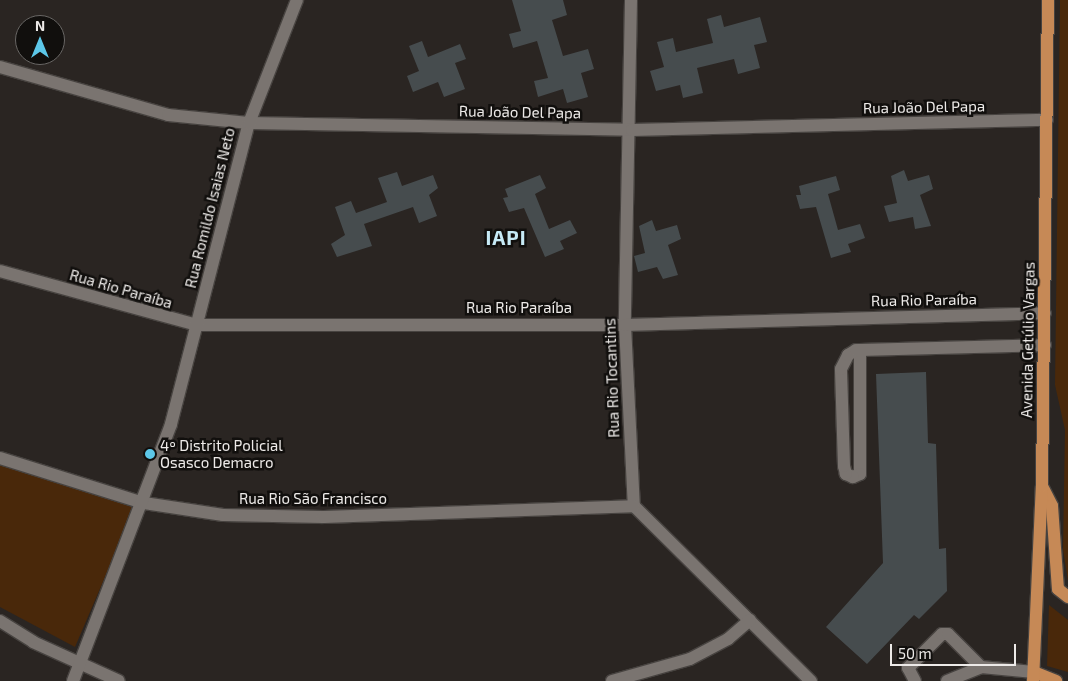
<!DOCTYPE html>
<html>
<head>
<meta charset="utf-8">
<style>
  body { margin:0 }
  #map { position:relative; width:1068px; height:681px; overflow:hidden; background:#2a2522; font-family:"Exo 2",sans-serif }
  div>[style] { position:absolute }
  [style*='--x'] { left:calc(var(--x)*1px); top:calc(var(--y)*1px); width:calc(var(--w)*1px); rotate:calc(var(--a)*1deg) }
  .green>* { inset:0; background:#49280a }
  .building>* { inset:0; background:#464c4e }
  .roads { filter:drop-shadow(1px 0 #474340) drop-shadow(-1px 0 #474340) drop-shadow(0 1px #474340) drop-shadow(0 -1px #474340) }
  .minor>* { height:12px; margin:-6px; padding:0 6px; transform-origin:6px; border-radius:6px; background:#7a7470 }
  .major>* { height:12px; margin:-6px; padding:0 6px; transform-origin:6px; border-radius:6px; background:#c68956 }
  .dots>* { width:14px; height:14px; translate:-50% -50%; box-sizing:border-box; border:2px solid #110f0d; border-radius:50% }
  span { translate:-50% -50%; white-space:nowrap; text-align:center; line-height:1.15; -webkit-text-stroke:5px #110f0d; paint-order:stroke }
  .street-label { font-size:15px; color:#edeae8 }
  .poi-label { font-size:15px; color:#edeae8 }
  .left { translate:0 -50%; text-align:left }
  .district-label { font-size:20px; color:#c7eaf6; font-weight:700; letter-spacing:1px }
  .north { position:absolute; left:15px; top:15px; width:50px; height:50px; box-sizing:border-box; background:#110f0d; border:1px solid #696765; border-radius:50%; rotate:0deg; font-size:14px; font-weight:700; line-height:20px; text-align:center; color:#edeae8 }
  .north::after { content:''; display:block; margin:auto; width:18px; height:22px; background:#5cc7e8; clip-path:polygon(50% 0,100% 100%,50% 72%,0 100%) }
  .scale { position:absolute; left:890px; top:644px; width:126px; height:22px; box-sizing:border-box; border:2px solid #edeae8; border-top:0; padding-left:6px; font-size:15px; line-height:18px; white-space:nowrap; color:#edeae8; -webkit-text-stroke:4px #110f0d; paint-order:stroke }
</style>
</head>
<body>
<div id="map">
  <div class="green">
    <i style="clip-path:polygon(1060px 0,1068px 0,1068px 581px,1063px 549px,1065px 430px,1055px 385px)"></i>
    <i style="clip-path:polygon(0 463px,135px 507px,75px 647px,0 607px)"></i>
    <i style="clip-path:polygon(1049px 605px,1068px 620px,1068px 672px,1047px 666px)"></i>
  </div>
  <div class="building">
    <i style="clip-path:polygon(512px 0,563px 0,567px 15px,552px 20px,563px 56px,588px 49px,594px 69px,581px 73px,588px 97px,567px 103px,563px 89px,538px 97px,534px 81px,548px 78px,537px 41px,513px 48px,509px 34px,521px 31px)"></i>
    <i style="clip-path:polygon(721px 15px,724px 27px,760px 17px,767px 42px,754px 45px,760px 68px,738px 74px,734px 59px,697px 68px,703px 93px,683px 98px,680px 85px,656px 91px,650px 71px,664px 67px,657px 42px,673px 38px,676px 52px,713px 43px,707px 19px)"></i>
    <i style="clip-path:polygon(422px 41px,428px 57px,460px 44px,466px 59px,455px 63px,465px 89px,444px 97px,438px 82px,413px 92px,407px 76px,419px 71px,409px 46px)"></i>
    <i style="clip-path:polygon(904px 170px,908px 181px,929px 175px,933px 189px,920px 195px,931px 226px,915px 229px,913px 217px,889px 222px,884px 206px,897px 203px,891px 176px)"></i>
    <i style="clip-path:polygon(397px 172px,402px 186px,433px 175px,438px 188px,429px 195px,437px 216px,419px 223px,413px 207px,364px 224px,372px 246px,337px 257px,331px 244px,345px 235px,335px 207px,351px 201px,356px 213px,387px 202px,378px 178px)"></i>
    <i style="clip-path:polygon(540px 175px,546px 188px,535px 194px,549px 229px,570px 220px,577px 233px,560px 241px,564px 249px,545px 257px,524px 208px,509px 212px,503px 198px,508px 197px,505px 189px)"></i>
    <i style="clip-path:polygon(836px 176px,840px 190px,828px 194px,838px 230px,860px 224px,865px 238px,848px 244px,851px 252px,831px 258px,816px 207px,800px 209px,796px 195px,801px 195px,799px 186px)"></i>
    <i style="clip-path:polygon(652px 220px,656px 231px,677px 225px,681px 239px,668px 245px,678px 275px,663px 279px,657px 267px,638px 272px,634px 256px,645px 253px,639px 226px)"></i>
    <i style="clip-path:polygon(926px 372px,928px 443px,936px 444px,939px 549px,946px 548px,947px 591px,919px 619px,914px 615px,867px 664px,826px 627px,883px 563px,876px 374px)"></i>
  </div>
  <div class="roads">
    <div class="minor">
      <i style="--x:631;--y:0;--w:325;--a:91.1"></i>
      <i style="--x:625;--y:325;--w:181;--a:87.2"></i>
      <i style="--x:634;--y:506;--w:249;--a:44.7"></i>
      <i style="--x:0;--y:67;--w:175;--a:15.9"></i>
      <i style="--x:168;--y:115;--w:81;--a:5.6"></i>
      <i style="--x:249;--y:123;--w:383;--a:1"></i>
      <i style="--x:632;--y:130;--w:415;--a:-1.4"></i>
      <i style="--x:0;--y:271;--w:205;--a:15.3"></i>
      <i style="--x:198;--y:325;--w:427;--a:0"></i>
      <i style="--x:625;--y:325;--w:420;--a:-1.6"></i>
      <i style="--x:860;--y:350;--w:124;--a:90"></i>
      <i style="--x:860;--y:474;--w:8;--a:157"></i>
      <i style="--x:853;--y:477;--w:8;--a:-157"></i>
      <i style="--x:846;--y:474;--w:8;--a:-104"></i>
      <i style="--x:844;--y:466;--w:97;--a:-91.8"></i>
      <i style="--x:841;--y:369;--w:16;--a:-63"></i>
      <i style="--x:848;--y:355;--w:9;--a:-32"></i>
      <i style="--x:856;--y:350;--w:189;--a:-1.5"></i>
      <i style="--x:0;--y:458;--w:151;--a:17.4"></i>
      <i style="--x:144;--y:503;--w:80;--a:8.6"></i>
      <i style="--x:223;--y:515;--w:100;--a:1.1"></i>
      <i style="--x:323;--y:517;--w:311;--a:-2"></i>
      <i style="--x:0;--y:621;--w:39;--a:32"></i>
      <i style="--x:33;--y:642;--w:94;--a:24.4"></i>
      <i style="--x:73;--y:681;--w:275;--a:-69.1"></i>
      <i style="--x:171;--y:424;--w:311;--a:-75.5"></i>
      <i style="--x:249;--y:123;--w:132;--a:-68.7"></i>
      <i style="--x:612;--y:681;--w:81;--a:-15.8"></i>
      <i style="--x:690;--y:659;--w:43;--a:-27.8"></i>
      <i style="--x:728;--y:639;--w:29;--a:-41"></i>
      <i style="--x:915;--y:681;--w:15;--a:-118"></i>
      <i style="--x:908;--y:668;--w:48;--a:-45"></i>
      <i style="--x:942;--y:634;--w:6;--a:0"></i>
      <i style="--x:948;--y:634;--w:47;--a:45"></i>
      <i style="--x:947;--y:681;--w:37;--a:-22"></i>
      <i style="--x:981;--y:667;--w:53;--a:5.4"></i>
    </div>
    <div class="major">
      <i style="--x:1043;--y:488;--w:20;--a:63"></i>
      <i style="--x:1052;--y:506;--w:83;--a:85.9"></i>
      <i style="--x:1058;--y:589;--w:13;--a:39"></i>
      <i style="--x:1034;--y:672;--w:24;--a:22"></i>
      <i style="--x:1033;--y:681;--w:195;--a:-87.4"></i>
      <i style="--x:1042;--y:486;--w:486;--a:-89.3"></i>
    </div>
  </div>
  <div class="dots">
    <i style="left:150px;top:454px;background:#5cc7e8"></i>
  </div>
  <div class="street-label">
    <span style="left:924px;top:107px;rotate:-1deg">Rua João Del Papa</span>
    <span style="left:520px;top:112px;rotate:1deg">Rua João Del Papa</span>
    <span style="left:210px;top:208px;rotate:-76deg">Rua Romildo Isaias Neto</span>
    <span style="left:121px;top:289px;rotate:16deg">Rua Rio Paraíba</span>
    <span style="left:924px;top:300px;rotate:-1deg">Rua Rio Paraíba</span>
    <span style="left:519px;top:308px">Rua Rio Paraíba</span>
    <span style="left:1028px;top:340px;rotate:-89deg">Avenida Getúlio Vargas</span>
    <span style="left:612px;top:378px;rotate:-92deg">Rua Rio Tocantins</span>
    <span style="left:313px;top:499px">Rua Rio São Francisco</span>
  </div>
  <div class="poi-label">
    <span class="left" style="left:160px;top:454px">4º Distrito Policial<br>Osasco Demacro</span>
  </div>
  <div class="district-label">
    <span style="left:506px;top:237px">IAPI</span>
  </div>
  <div class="north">N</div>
  <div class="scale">50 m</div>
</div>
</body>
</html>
